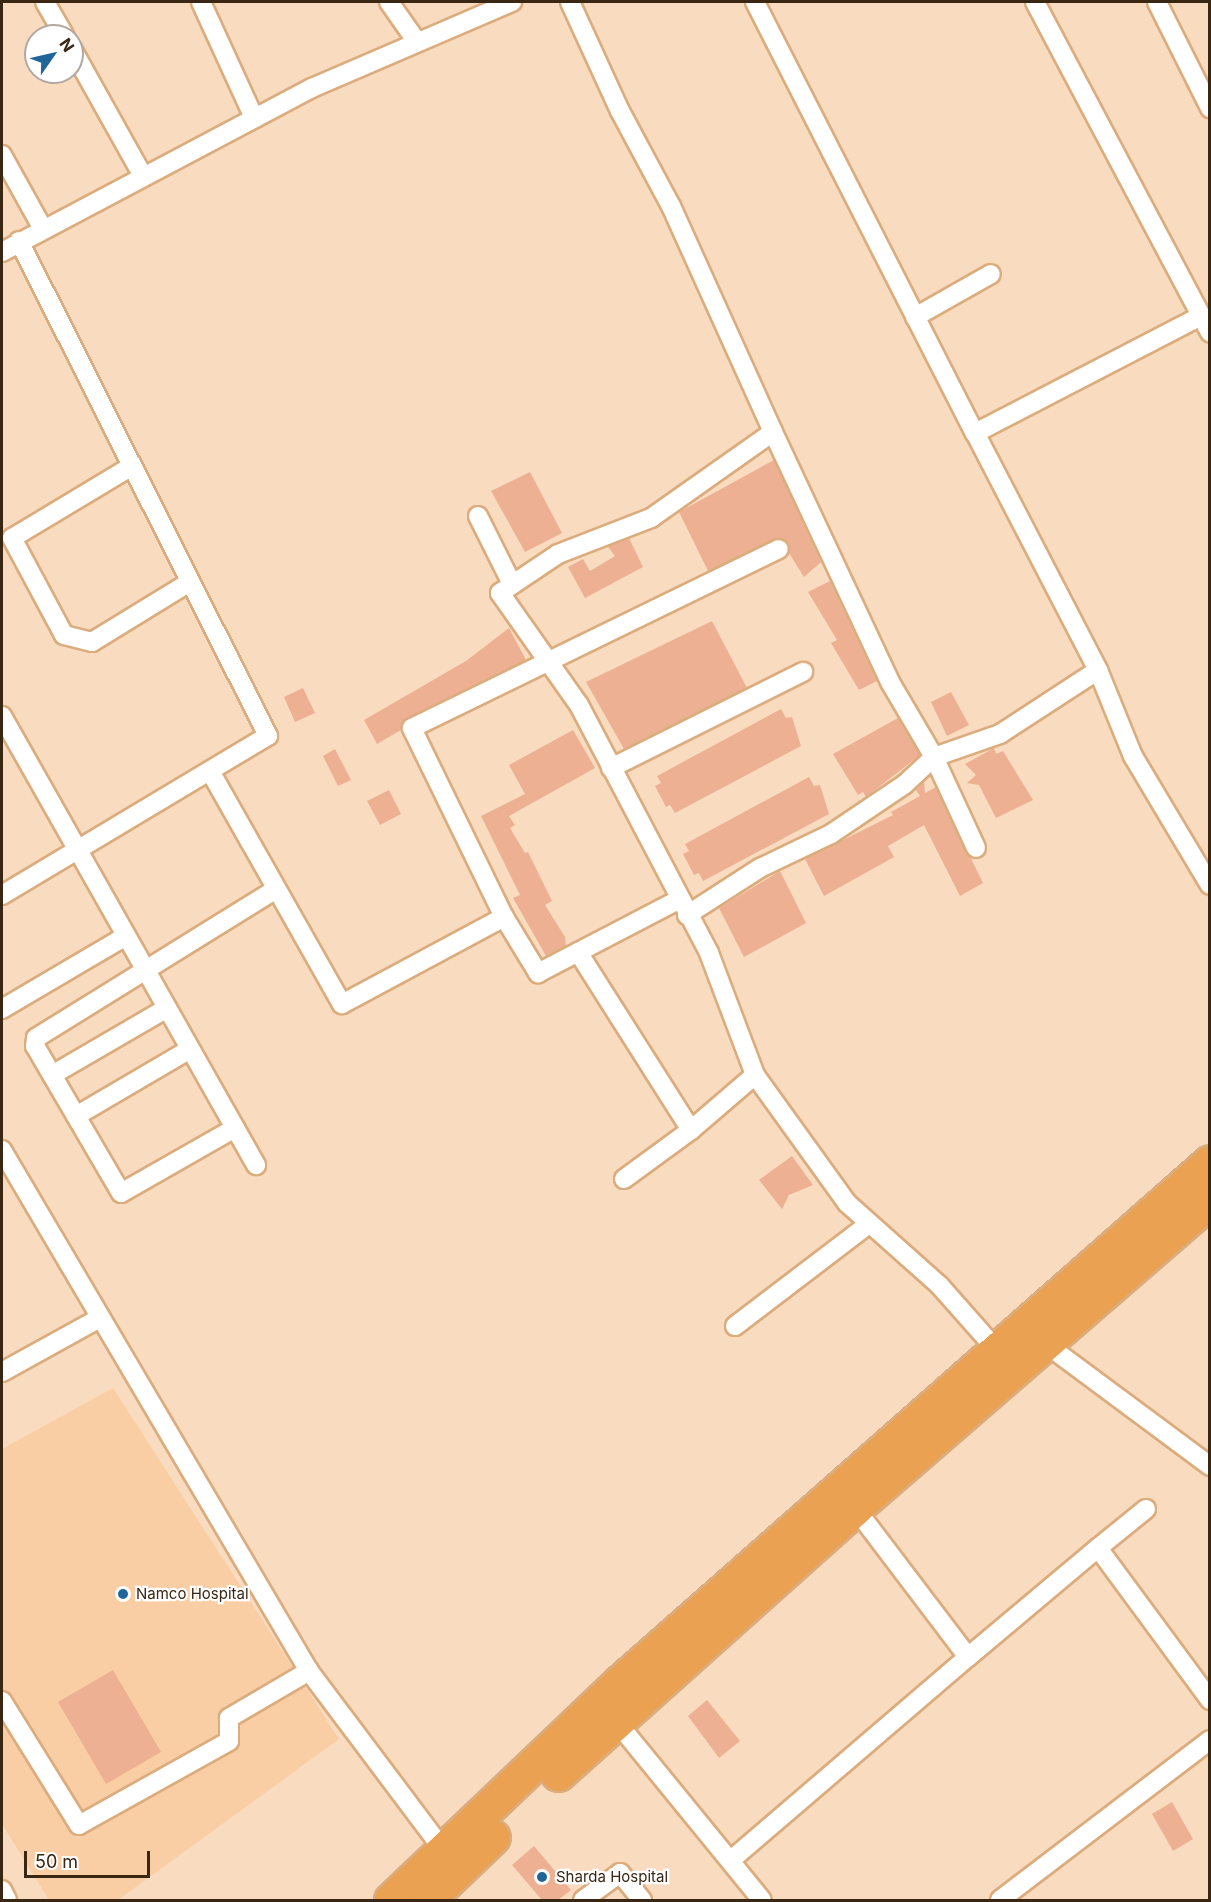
<!DOCTYPE html>
<html>
<head>
<meta charset="utf-8">
<style>
  body { margin:0 }
  #map { position:relative; width:1211px; height:1902px; overflow:hidden; background:#f9dbbf; font-family:Inter,sans-serif }
  div>[style] { position:absolute }
  [style*='--x'] { left:calc(var(--x)*1px); top:calc(var(--y)*1px); width:calc(var(--w)*1px); rotate:calc(var(--a)*1deg) }
  .built>* { inset:0; background:#facea4 }
  .building>* { inset:0; background:#eeb093 }
  .roads { filter:drop-shadow(2px 0 #dbac7d) drop-shadow(-2px 0 #dbac7d) drop-shadow(0 2px #dbac7d) drop-shadow(0 -2px #dbac7d) }
  .street>* { height:18px; margin:-9px; padding:0 9px; transform-origin:9px; border-radius:9px; background:#fff }
  .highway>* { height:33px; margin:-16.5px; padding:0 16.5px; transform-origin:16.5px; border-radius:16.5px; background:#eaa152 }
  .dots>* { width:16px; height:16px; translate:-50% -50%; box-sizing:border-box; border:3px solid #fff; border-radius:50% }
  span { translate:-50% -50%; white-space:nowrap; text-align:center; line-height:1.15; -webkit-text-stroke:4.5px #fff; paint-order:stroke }
  .poi-label { font-size:15px; color:#392613 }
  .left { translate:0 -50%; text-align:left }
  .frame { position:absolute; inset:0; border:3px solid #392613; pointer-events:none }
  .north { position:absolute; left:24px; top:24px; width:60px; height:60px; box-sizing:border-box; background:#fff; border:2px solid #b0a8a1; border-radius:50%; rotate:56deg; font-size:16px; font-weight:700; line-height:24px; text-align:center; color:#392613 }
  .north::after { content:''; display:block; margin:auto; width:21px; height:27px; background:#1f6599; clip-path:polygon(50% 0,100% 100%,50% 72%,0 100%) }
  .scale { position:absolute; left:24px; top:1851px; width:126px; height:27px; box-sizing:border-box; border:3px solid #392613; border-top:0; padding-left:8px; font-size:18px; line-height:21px; white-space:nowrap; color:#392613; -webkit-text-stroke:4px #fff; paint-order:stroke }
</style>
</head>
<body>
<div id="map">
  <div class="built">
    <i style="clip-path:polygon(113px 1388px,339px 1739px,118px 1900px,49px 1900px,2px 1824px,2px 1449px)"></i>
  </div>
  <div class="building">
    <i style="clip-path:polygon(774px 460px,821px 562px,804px 577px,789px 553px,789px 544px,779px 538px,708px 571px,679px 512px)"></i>
    <i style="clip-path:polygon(530px 472px,562px 533px,525px 552px,491px 491px)"></i>
    <i style="clip-path:polygon(629px 538px,643px 567px,585px 598px,568px 567px,583px 559px,590px 571px,615px 556px,608px 547px)"></i>
    <i style="clip-path:polygon(830px 581px,877px 681px,859px 690px,831px 643px,837px 640px,808px 592px)"></i>
    <i style="clip-path:polygon(712px 621px,747px 688px,624px 749px,586px 682px)"></i>
    <i style="clip-path:polygon(509px 628px,526px 660px,407px 718px,401px 730px,377px 744px,364px 720px,466px 661px)"></i>
    <i style="clip-path:polygon(303px 688px,315px 713px,295px 722px,284px 697px)"></i>
    <i style="clip-path:polygon(951px 692px,969px 725px,947px 736px,931px 702px)"></i>
    <i style="clip-path:polygon(781px 709px,786px 718px,792px 717px,801px 746px,675px 813px,670px 805px,666px 807px,655px 786px,661px 783px,657px 776px)"></i>
    <i style="clip-path:polygon(898px 718px,920px 755px,866px 797px,863px 792px,858px 795px,833px 754px)"></i>
    <i style="clip-path:polygon(573px 730px,595px 768px,509px 816px,515px 825px,510px 828px,525px 853px,528px 852px,552px 901px,545px 905px,565px 937px,566px 946px,546px 956px,513px 898px,520px 895px,481px 816px,525px 794px,509px 765px)"></i>
    <i style="clip-path:polygon(994px 748px,996px 754px,1003px 751px,1033px 800px,996px 818px,979px 785px,967px 783px,976px 775px,965px 764px)"></i>
    <i style="clip-path:polygon(335px 749px,351px 780px,338px 786px,323px 756px)"></i>
    <i style="clip-path:polygon(809px 777px,814px 786px,820px 785px,829px 814px,703px 881px,699px 873px,694px 875px,683px 854px,689px 851px,685px 844px)"></i>
    <i style="clip-path:polygon(924px 782px,925px 793px,936px 787px,983px 883px,960px 896px,924px 825px,888px 846px,894px 857px,824px 896px,805px 859px,893px 815px,891px 812px,920px 796px,916px 790px)"></i>
    <i style="clip-path:polygon(389px 790px,401px 814px,380px 825px,367px 801px)"></i>
    <i style="clip-path:polygon(780px 871px,806px 923px,744px 957px,719px 908px)"></i>
    <i style="clip-path:polygon(792px 1156px,813px 1185px,789px 1195px,782px 1209px,759px 1180px)"></i>
    <i style="clip-path:polygon(113px 1670px,161px 1752px,106px 1784px,58px 1702px)"></i>
    <i style="clip-path:polygon(707px 1700px,740px 1741px,719px 1758px,688px 1716px)"></i>
    <i style="clip-path:polygon(1172px 1802px,1193px 1839px,1173px 1851px,1152px 1814px)"></i>
    <i style="clip-path:polygon(534px 1846px,571px 1890px,558px 1900px,542px 1900px,512px 1865px)"></i>
  </div>
  <div class="roads">
    <div class="street">
      <i style="--x:45;--y:2;--w:39;--a:60"></i>
      <i style="--x:201;--y:2;--w:128;--a:65.4"></i>
      <i style="--x:389;--y:2;--w:49;--a:55"></i>
      <i style="--x:570;--y:2;--w:120;--a:65.4"></i>
      <i style="--x:620;--y:111;--w:108;--a:61.8"></i>
      <i style="--x:671;--y:206;--w:248;--a:65.7"></i>
      <i style="--x:773;--y:432;--w:149;--a:144.8"></i>
      <i style="--x:651;--y:518;--w:100;--a:158.8"></i>
      <i style="--x:558;--y:554;--w:70;--a:146.1"></i>
      <i style="--x:500;--y:593;--w:137;--a:54.8"></i>
      <i style="--x:579;--y:705;--w:280;--a:62.3"></i>
      <i style="--x:709;--y:953;--w:130;--a:69.3"></i>
      <i style="--x:755;--y:1075;--w:158;--a:54.3"></i>
      <i style="--x:847;--y:1203;--w:125;--a:41.7"></i>
      <i style="--x:940;--y:1286;--w:92;--a:48.5"></i>
      <i style="--x:755;--y:2;--w:484;--a:63"></i>
      <i style="--x:1035;--y:2;--w:374;--a:62.1"></i>
      <i style="--x:1157;--y:2;--w:119;--a:63.4"></i>
      <i style="--x:72;--y:49;--w:145;--a:60.8"></i>
      <i style="--x:2;--y:155;--w:85;--a:61"></i>
      <i style="--x:2;--y:252;--w:351;--a:-27.9"></i>
      <i style="--x:312;--y:88;--w:218;--a:-23.3"></i>
      <i style="--x:915;--y:317;--w:87;--a:-29.5"></i>
      <i style="--x:773;--y:432;--w:276;--a:64.9"></i>
      <i style="--x:890;--y:682;--w:87;--a:59.6"></i>
      <i style="--x:934;--y:757;--w:100;--a:65.2"></i>
      <i style="--x:132;--y:466;--w:140;--a:149"></i>
      <i style="--x:12;--y:538;--w:110;--a:61.8"></i>
      <i style="--x:64;--y:635;--w:29;--a:14"></i>
      <i style="--x:92;--y:642;--w:115;--a:-31.5"></i>
      <i style="--x:478;--y:516;--w:76;--a:63.4"></i>
      <i style="--x:1098;--y:670;--w:267;--a:-117.4"></i>
      <i style="--x:975;--y:433;--w:252;--a:-27.4"></i>
      <i style="--x:2;--y:716;--w:516;--a:60.5"></i>
      <i style="--x:611;--y:768;--w:215;--a:-26.6"></i>
      <i style="--x:210;--y:771;--w:268;--a:60.5"></i>
      <i style="--x:342;--y:1004;--w:184;--a:-28.2"></i>
      <i style="--x:504;--y:917;--w:210;--a:-116"></i>
      <i style="--x:412;--y:728;--w:408;--a:-26"></i>
      <i style="--x:2;--y:895;--w:310;--a:-30.9"></i>
      <i style="--x:268;--y:736;--w:554;--a:-116.7"></i>
      <i style="--x:687;--y:915;--w:87;--a:-32.8"></i>
      <i style="--x:760;--y:868;--w:79;--a:-25.6"></i>
      <i style="--x:831;--y:834;--w:89;--a:-34"></i>
      <i style="--x:905;--y:784;--w:40;--a:-43"></i>
      <i style="--x:934;--y:757;--w:70;--a:-19.2"></i>
      <i style="--x:1000;--y:734;--w:117;--a:-33.1"></i>
      <i style="--x:1098;--y:670;--w:93;--a:67.9"></i>
      <i style="--x:1133;--y:756;--w:150;--a:59.2"></i>
      <i style="--x:504;--y:917;--w:66;--a:58.7"></i>
      <i style="--x:538;--y:973;--w:158;--a:-27.5"></i>
      <i style="--x:578;--y:952;--w:211;--a:57.6"></i>
      <i style="--x:2;--y:1009;--w:144;--a:-30.5"></i>
      <i style="--x:52;--y:1075;--w:133;--a:-30.2"></i>
      <i style="--x:76;--y:1116;--w:132;--a:-30.4"></i>
      <i style="--x:235;--y:1128;--w:131;--a:150.3"></i>
      <i style="--x:121;--y:1193;--w:170;--a:-120.3"></i>
      <i style="--x:35;--y:1046;--w:8;--a:-83"></i>
      <i style="--x:36;--y:1038;--w:282;--a:-31.8"></i>
      <i style="--x:2;--y:1150;--w:605;--a:59.49"></i>
      <i style="--x:309;--y:1671;--w:230;--a:53.1"></i>
      <i style="--x:624;--y:1179;--w:83;--a:-36.2"></i>
      <i style="--x:691;--y:1130;--w:84;--a:-40.7"></i>
      <i style="--x:735;--y:1326;--w:168;--a:-37.3"></i>
      <i style="--x:1039;--y:1339;--w:213;--a:36.6"></i>
      <i style="--x:2;--y:1372;--w:112;--a:-28.9"></i>
      <i style="--x:1146;--y:1509;--w:62;--a:140.9"></i>
      <i style="--x:1098;--y:1548;--w:189;--a:53.6"></i>
      <i style="--x:968;--y:1657;--w:170;--a:-40"></i>
      <i style="--x:2;--y:1701;--w:146;--a:58.2"></i>
      <i style="--x:79;--y:1825;--w:172;--a:-29.2"></i>
      <i style="--x:229;--y:1741;--w:23;--a:-90"></i>
      <i style="--x:229;--y:1718;--w:93;--a:-30.4"></i>
      <i style="--x:615;--y:1720;--w:232;--a:50.8"></i>
      <i style="--x:731;--y:1860;--w:312;--a:-40.6"></i>
      <i style="--x:968;--y:1657;--w:187;--a:-127.2"></i>
      <i style="--x:2;--y:1890;--w:11;--a:63"></i>
      <i style="--x:583;--y:1900;--w:46;--a:-36.1"></i>
      <i style="--x:620;--y:1873;--w:35;--a:51"></i>
      <i style="--x:1000;--y:1900;--w:264;--a:-37.3"></i>
    </div>
    <div class="highway">
      <i style="--x:558;--y:1774;--w:399;--a:-41.8"></i>
      <i style="--x:855;--y:1508;--w:470;--a:-40.9"></i>
      <i style="--x:391;--y:1900;--w:316;--a:-43.6"></i>
      <i style="--x:620;--y:1682;--w:786;--a:-41.39"></i>
      <i style="--x:427;--y:1900;--w:91;--a:-43.7"></i>
    </div>
  </div>
  <div class="dots">
    <i style="left:123px;top:1594px;background:#1f6599"></i>
    <i style="left:542px;top:1877px;background:#1f6599"></i>
  </div>
  <div class="poi-label">
    <span class="left" style="left:136px;top:1594px">Namco Hospital</span>
    <span class="left" style="left:556px;top:1877px">Sharda Hospital</span>
  </div>
  <div class="frame"></div>
  <div class="north">N</div>
  <div class="scale">50 m</div>
</div>
</body>
</html>
